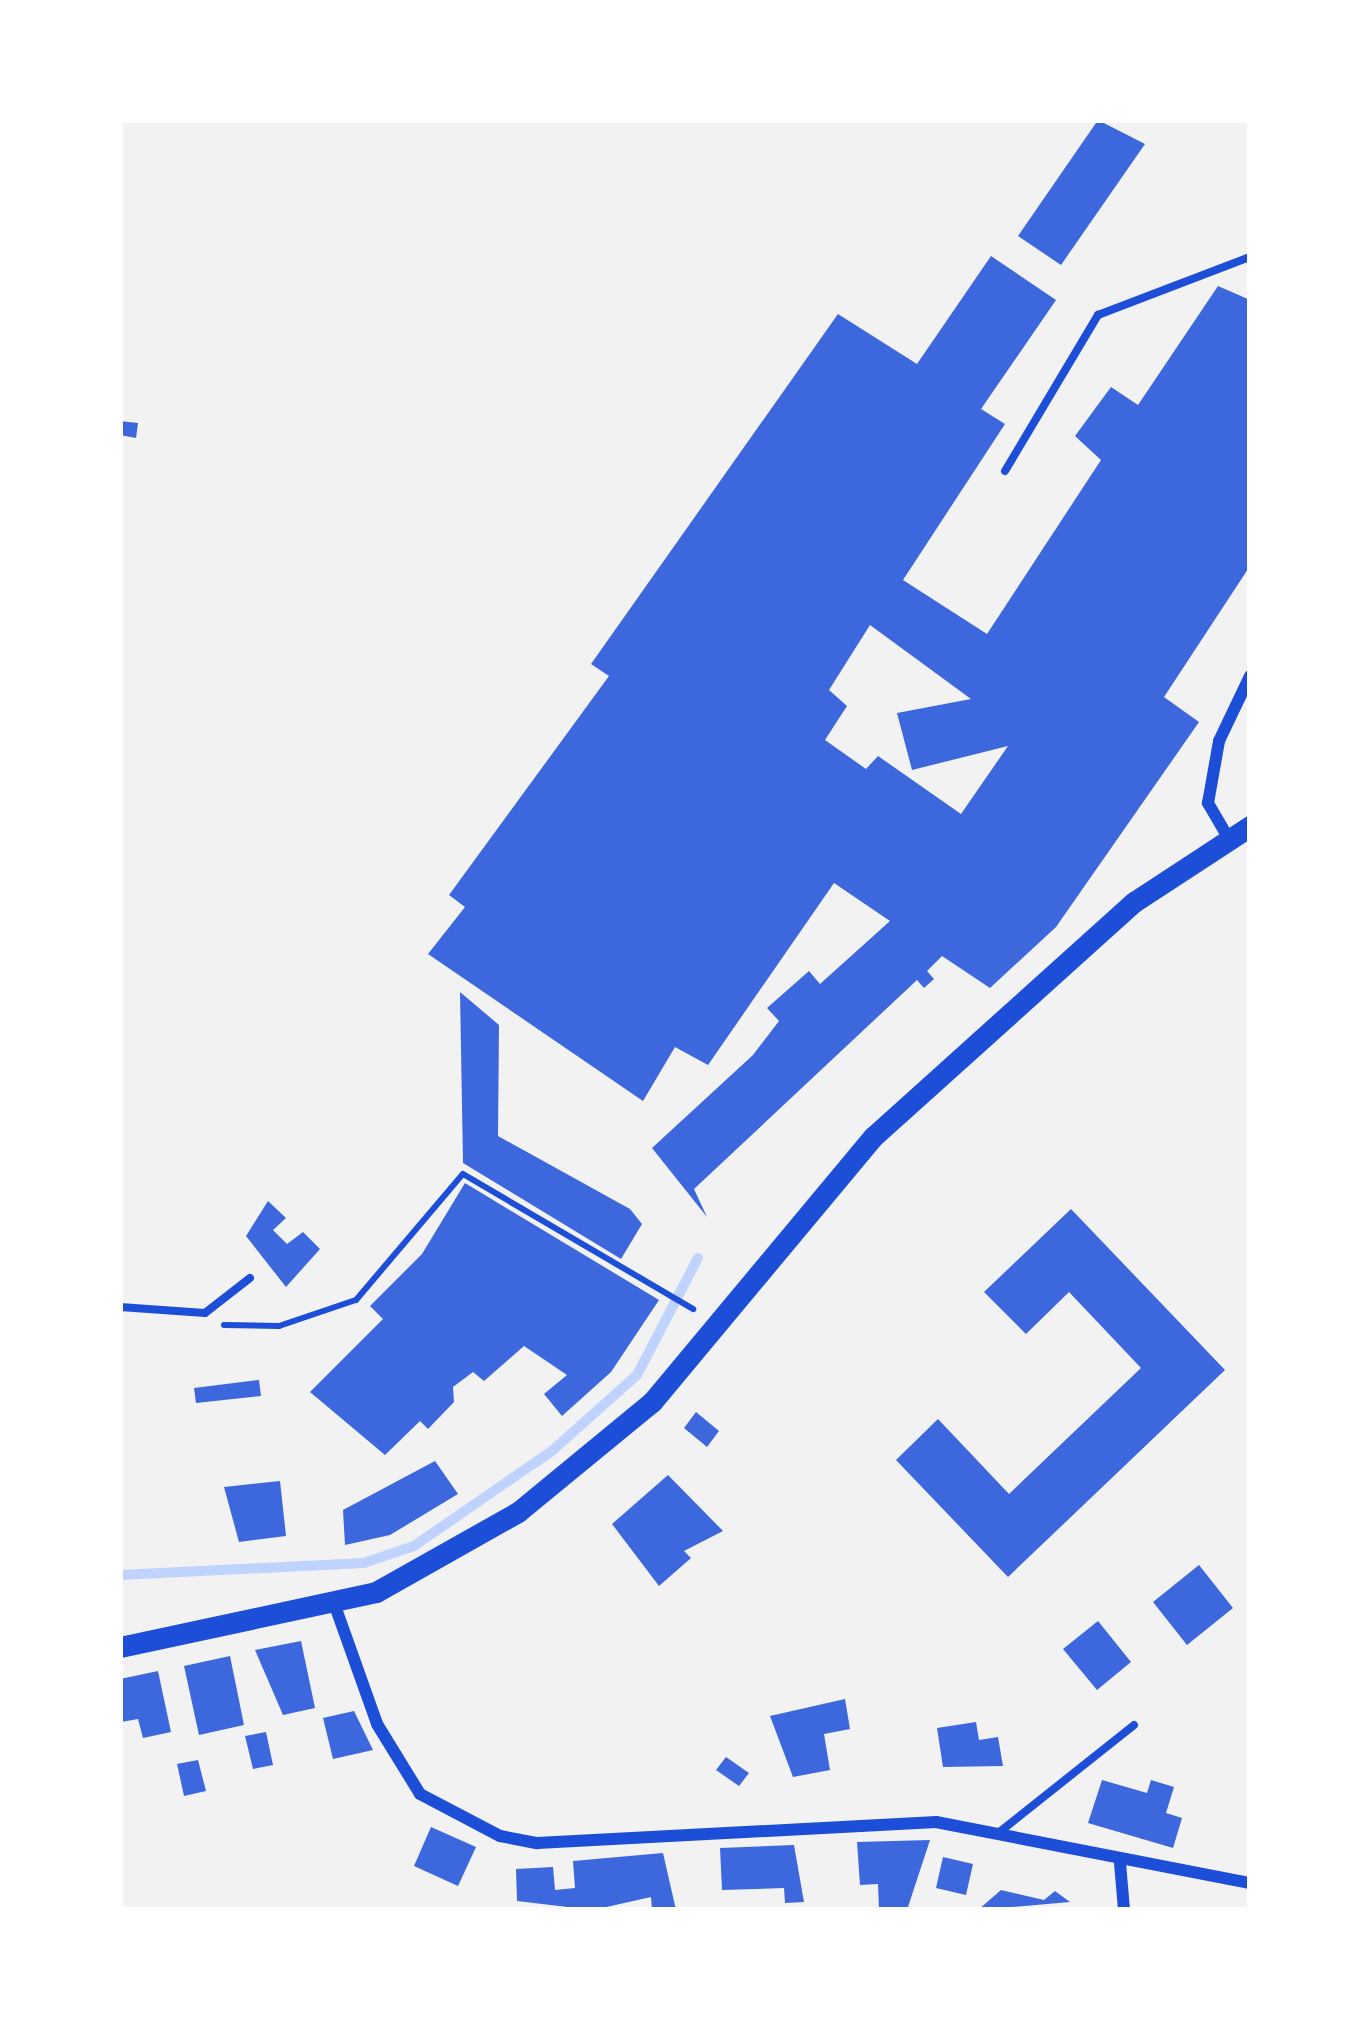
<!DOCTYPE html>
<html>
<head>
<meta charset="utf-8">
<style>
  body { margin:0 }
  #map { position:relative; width:1370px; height:2030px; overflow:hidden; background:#f2f2f2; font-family:Karla,sans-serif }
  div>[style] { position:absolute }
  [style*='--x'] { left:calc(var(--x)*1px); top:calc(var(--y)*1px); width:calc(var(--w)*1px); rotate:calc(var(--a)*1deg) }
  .stream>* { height:10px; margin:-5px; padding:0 5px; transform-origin:5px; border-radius:5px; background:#bfd3fe }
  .building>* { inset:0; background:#3d67dc }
  .path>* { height:6px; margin:-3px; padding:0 3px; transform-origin:3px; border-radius:3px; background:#1d4ed8 }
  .service>* { height:8px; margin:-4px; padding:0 4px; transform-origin:4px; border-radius:4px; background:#1d4ed8 }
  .minor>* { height:12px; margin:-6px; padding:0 6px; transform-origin:6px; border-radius:6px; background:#1d4ed8 }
  .tertiary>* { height:21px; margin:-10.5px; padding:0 10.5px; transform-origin:10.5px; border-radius:10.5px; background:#1d4ed8 }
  span { translate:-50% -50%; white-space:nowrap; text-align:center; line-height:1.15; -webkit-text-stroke:9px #fff; paint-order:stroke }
  .frame { position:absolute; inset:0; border:123px solid #fff; pointer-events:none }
</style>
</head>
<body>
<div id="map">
  <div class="stream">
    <i style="--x:120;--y:1575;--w:244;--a:-2.8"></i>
    <i style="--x:364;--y:1563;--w:53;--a:-18.8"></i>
    <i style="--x:414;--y:1546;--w:169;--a:-34.6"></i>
    <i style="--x:553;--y:1450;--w:113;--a:-41.8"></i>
    <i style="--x:637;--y:1375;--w:132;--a:-62.5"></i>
  </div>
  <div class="building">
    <i style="clip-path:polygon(1098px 120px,1145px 144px,1061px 265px,1018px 236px)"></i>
    <i style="clip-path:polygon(evenodd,991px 256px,1056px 300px,981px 409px,1005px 424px,903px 580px,987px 634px,1101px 460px,1075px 436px,1111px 387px,1138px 405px,1218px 286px,1250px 300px,1250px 566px,1164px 697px,1199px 722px,1056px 927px,990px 988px,942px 956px,927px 971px,934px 979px,924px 988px,917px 980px,694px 1189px,707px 1217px,652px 1148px,753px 1055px,779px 1021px,767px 1008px,809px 971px,820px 984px,890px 921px,834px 883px,708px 1065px,675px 1047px,643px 1101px,428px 954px,465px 907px,449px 895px,609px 676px,591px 664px,838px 314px,917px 364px,991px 256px,870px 625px,971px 699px,897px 713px,912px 770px,1008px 746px,961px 814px,878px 756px,866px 769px,825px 740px,847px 706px,829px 690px,870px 625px)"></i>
    <i style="clip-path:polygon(120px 421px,138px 423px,136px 438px,120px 435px)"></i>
    <i style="clip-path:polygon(460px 992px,499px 1025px,498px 1136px,630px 1209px,642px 1224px,621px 1259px,463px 1163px)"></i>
    <i style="clip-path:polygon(465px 1183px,659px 1300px,611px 1372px,562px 1416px,544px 1394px,567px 1375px,524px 1346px,484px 1381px,473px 1372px,453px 1387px,454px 1402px,428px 1429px,420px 1421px,385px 1455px,310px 1392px,383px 1319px,370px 1306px,422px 1254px)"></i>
    <i style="clip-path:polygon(268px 1201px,286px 1218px,273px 1230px,287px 1244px,303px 1232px,320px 1249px,286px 1287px,246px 1236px)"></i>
    <i style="clip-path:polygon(1071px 1209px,1225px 1370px,1008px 1577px,896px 1460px,938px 1419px,1009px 1494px,1141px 1368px,1069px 1292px,1026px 1334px,984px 1292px)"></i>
    <i style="clip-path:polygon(259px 1380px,261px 1396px,196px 1403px,194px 1388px)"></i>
    <i style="clip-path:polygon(696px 1412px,719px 1431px,707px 1447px,684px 1428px)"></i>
    <i style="clip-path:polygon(435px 1461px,458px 1494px,390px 1535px,345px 1545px,343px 1510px)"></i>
    <i style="clip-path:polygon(668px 1475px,723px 1531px,684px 1551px,691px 1558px,659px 1586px,612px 1524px)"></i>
    <i style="clip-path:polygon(280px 1481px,286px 1536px,239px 1542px,224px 1487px)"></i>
    <i style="clip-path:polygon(1199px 1565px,1233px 1608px,1187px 1645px,1153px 1602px)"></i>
    <i style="clip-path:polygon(1098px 1621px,1131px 1662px,1097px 1690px,1063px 1649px)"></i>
    <i style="clip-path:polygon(301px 1641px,315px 1708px,283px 1715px,255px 1650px)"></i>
    <i style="clip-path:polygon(230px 1656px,244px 1725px,199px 1735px,184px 1666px)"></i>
    <i style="clip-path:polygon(158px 1671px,171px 1732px,143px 1738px,138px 1719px,121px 1722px,120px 1679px)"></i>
    <i style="clip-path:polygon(845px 1699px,850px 1729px,824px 1734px,830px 1770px,793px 1777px,770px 1716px)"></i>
    <i style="clip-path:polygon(354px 1711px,373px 1750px,333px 1759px,323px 1718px)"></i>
    <i style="clip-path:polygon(976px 1722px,979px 1740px,998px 1737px,1003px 1766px,943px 1767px,937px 1728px)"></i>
    <i style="clip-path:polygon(266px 1732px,273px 1765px,253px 1769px,245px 1736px)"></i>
    <i style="clip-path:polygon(726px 1757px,749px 1773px,739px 1786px,716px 1770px)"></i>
    <i style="clip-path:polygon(198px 1760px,206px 1791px,184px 1796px,177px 1764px)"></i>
    <i style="clip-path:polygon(1102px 1780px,1147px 1793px,1151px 1780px,1174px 1787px,1166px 1813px,1182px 1818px,1173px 1848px,1088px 1823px)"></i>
    <i style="clip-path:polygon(431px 1827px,476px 1847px,458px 1886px,414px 1866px)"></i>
    <i style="clip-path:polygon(930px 1840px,907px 1910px,879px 1910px,878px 1884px,860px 1885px,857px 1842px)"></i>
    <i style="clip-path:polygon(794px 1845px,804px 1902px,785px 1903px,784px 1888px,722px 1890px,720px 1848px)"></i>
    <i style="clip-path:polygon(663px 1853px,676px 1910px,652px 1910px,651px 1897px,593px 1910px,517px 1901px,516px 1869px,553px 1867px,555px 1890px,575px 1888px,573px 1861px)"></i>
    <i style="clip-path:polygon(943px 1857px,973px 1864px,966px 1895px,936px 1888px)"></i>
    <i style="clip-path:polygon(1001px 1890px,1044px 1900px,1055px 1891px,1070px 1902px,978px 1910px)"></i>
  </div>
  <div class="path">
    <i style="--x:224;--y:1325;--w:55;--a:1"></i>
    <i style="--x:279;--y:1326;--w:81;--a:-18.7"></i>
    <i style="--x:356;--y:1300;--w:165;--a:-49.7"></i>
    <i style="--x:463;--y:1174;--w:267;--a:30.4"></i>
  </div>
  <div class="service">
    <i style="--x:1005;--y:471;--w:182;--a:-59.2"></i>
    <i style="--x:1098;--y:315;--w:163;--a:-20.9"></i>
    <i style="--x:120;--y:1307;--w:85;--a:4"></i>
    <i style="--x:205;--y:1313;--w:57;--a:-37.9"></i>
    <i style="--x:997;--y:1834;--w:175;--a:-38.5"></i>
  </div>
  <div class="minor">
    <i style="--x:1229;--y:839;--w:42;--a:-120.3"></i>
    <i style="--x:1208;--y:803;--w:63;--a:-79.9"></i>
    <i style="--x:1219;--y:741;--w:72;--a:-64.5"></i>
    <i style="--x:334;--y:1603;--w:128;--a:70.4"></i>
    <i style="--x:377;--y:1724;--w:82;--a:58.4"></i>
    <i style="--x:420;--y:1794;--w:90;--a:27.7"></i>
    <i style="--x:500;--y:1836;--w:38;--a:11"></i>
    <i style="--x:537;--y:1843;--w:400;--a:-3"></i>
    <i style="--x:936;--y:1822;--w:320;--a:11"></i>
    <i style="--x:1120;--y:1863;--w:47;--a:85.1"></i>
  </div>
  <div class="tertiary">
    <i style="--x:120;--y:1647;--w:262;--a:-12.1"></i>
    <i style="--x:376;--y:1592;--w:163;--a:-29.4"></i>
    <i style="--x:518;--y:1512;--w:173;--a:-39.4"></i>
    <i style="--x:652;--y:1402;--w:346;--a:-50.2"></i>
    <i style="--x:874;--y:1136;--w:350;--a:-42"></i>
    <i style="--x:1134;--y:902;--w:139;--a:-33.2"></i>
  </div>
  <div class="frame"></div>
</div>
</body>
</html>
